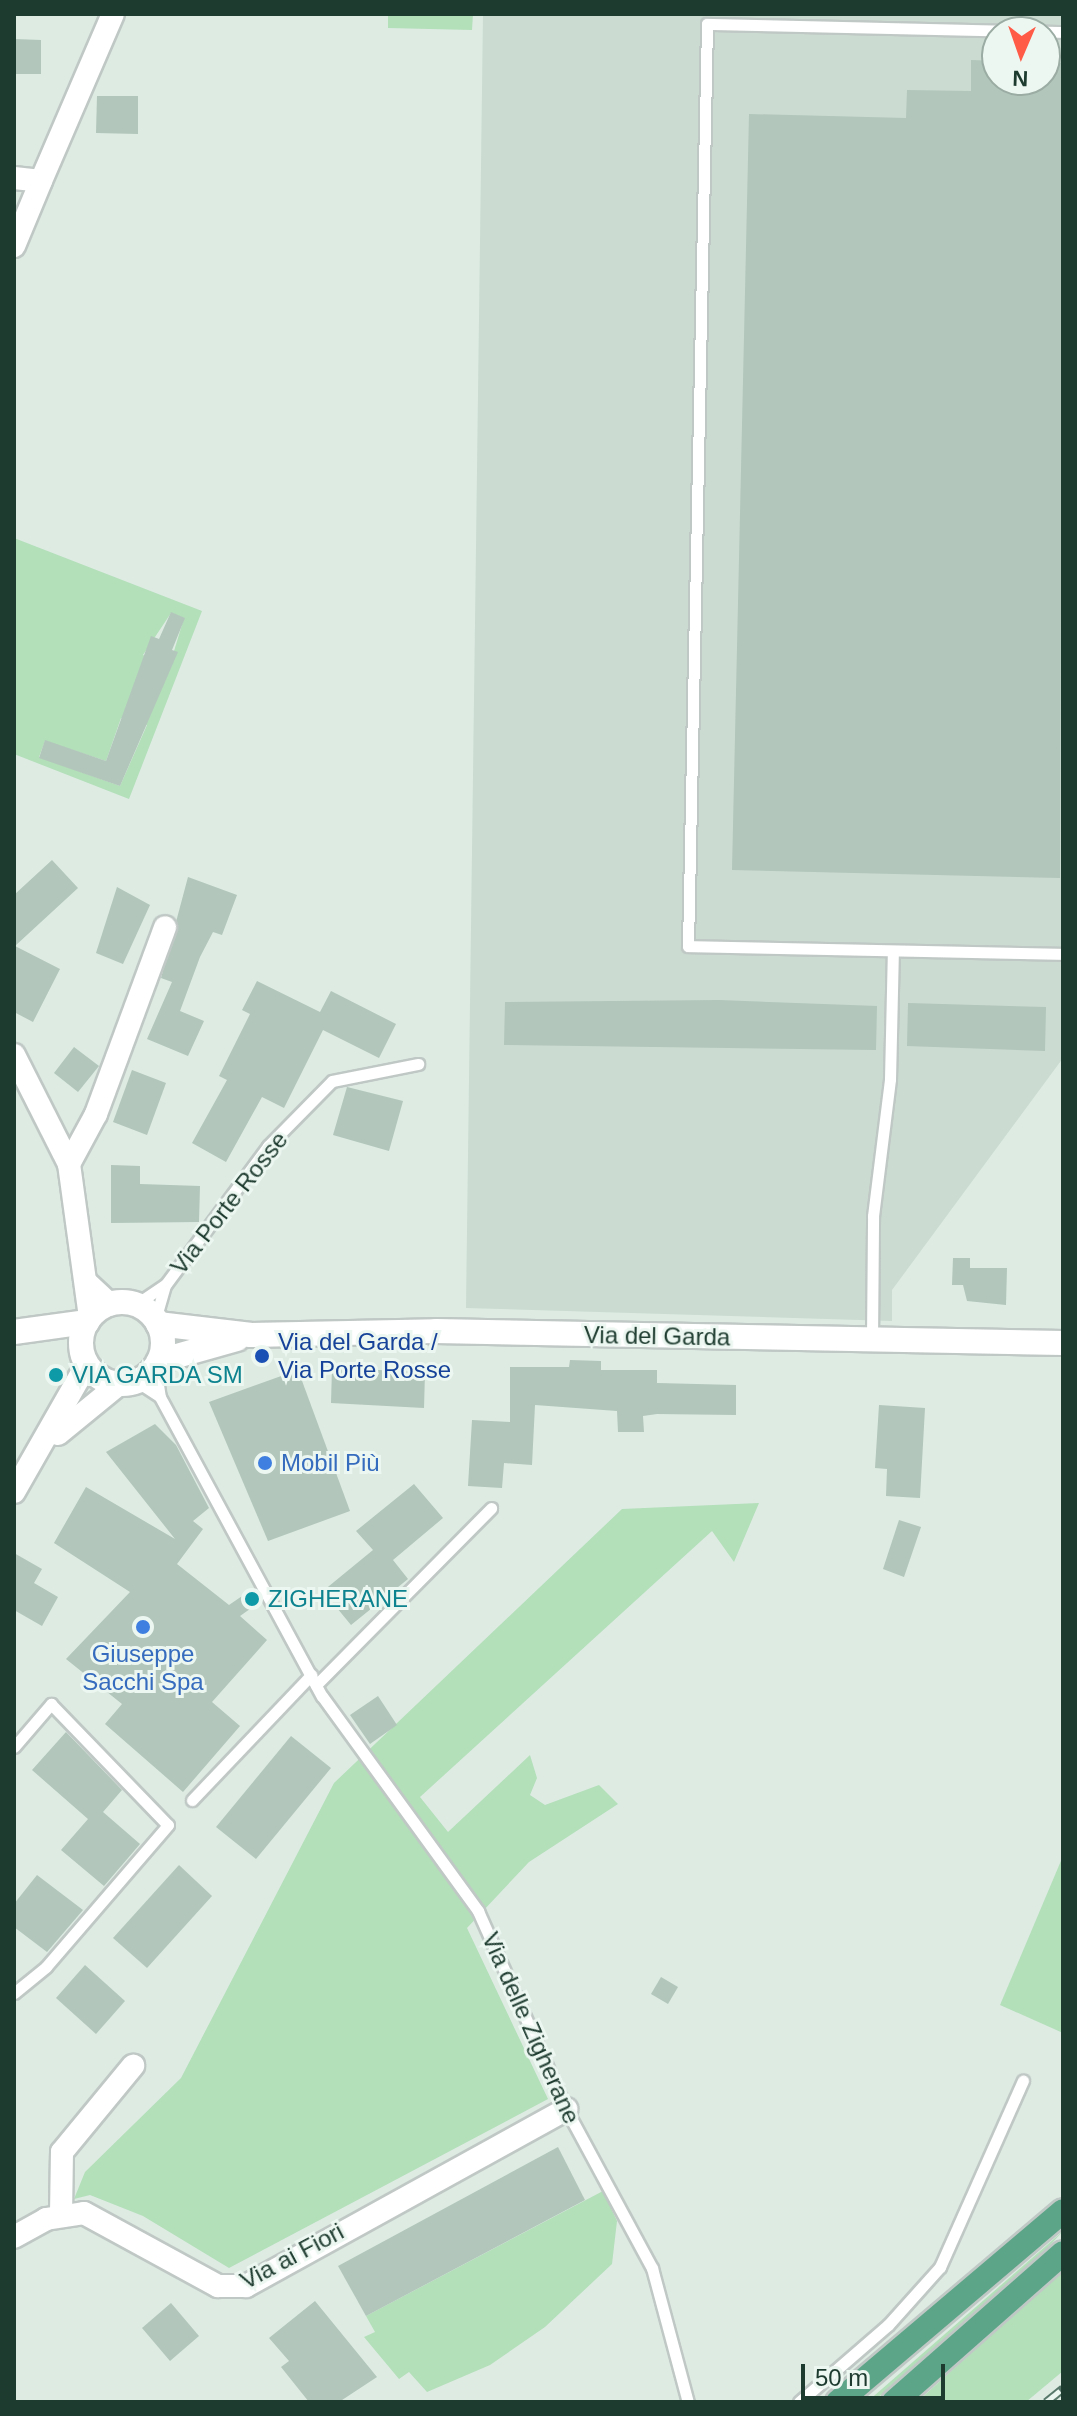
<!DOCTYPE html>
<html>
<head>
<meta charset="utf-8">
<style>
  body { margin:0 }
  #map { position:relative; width:1077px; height:2416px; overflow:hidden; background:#ddebe3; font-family:Helvetica,sans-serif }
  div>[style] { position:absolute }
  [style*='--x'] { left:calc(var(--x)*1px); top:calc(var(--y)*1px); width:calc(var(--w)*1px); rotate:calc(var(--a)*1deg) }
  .built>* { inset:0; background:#cbdbd1 }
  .green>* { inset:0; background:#b3dfb9 }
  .building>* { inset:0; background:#b2c6bb }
  .roads { filter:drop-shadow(2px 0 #c0c8c5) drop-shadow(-2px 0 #c0c8c5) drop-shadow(0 2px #c0c8c5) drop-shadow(0 -2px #c0c8c5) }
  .service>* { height:11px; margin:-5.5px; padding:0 5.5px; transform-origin:5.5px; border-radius:5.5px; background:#fff }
  .minor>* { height:22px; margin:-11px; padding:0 11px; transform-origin:11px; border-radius:11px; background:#fff }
  .tertiary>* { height:24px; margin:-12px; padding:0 12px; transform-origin:12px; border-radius:12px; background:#fff }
  .tertiary>.ring { margin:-12px; padding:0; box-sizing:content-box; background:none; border:24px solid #fff; border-radius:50% }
  .primary>* { height:24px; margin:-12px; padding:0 12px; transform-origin:12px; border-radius:12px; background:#5da588 }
  .rail>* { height:9px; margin-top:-4.5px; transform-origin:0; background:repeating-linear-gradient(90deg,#edf7f1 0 18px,#57786a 0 36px); box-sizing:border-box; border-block:2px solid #57786a }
  .dots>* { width:22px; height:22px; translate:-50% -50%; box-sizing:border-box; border:4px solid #edf7f1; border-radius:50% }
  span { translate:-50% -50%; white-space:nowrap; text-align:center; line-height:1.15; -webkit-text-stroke:6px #edf7f1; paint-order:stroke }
  .street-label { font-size:24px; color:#1d3b2f }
  .transit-label { font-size:24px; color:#164399 }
  .left { translate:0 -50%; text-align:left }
  .culture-label { font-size:24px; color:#0d838f }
  .shop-label { font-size:24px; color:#366cbe }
  .frame { position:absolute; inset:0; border:16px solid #1d3b2f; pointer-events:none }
  .north { position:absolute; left:981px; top:16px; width:80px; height:80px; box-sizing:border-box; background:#edf7f1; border:2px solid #9aaca3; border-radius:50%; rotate:182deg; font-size:22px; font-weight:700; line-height:32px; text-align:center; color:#1d3b2f }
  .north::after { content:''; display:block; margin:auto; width:28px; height:36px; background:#ff5b47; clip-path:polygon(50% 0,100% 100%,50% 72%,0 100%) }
  .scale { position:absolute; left:801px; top:2364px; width:144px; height:36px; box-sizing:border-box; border:4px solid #1d3b2f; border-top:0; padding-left:10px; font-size:24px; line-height:28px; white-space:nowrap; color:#1d3b2f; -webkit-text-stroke:6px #edf7f1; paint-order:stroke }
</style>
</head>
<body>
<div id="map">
  <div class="built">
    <i style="clip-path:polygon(evenodd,483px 14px,1063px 14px,1063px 1058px,892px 1290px,892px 1321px,466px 1308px,483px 14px,997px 32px,1045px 32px,1045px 80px,997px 80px,997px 32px)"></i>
  </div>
  <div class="green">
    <i style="clip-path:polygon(388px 14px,473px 14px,472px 30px,388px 28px)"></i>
    <i style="clip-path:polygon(evenodd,14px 538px,202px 611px,129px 799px,14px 754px,14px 538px,171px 613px,184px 618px,165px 681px,155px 673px,160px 662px,143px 655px,171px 613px,14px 538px,121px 718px,147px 725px,120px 786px,39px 757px,45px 741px,106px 761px,121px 718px)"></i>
    <i style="clip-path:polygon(759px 1503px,734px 1562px,712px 1531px,420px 1797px,448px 1832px,530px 1755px,537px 1778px,530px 1795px,545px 1805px,599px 1785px,618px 1804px,529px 1862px,467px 1928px,548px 2099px,229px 2268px,143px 2216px,90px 2195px,74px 2199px,85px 2172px,181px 2078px,334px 1783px,622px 1509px)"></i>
    <i style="clip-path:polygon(1063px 1856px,1063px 2033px,1000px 2005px)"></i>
    <i style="clip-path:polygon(603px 2191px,617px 2221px,612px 2264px,545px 2327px,490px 2365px,427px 2392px,409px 2372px,399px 2379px,364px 2337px,375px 2332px,366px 2316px)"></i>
    <i style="clip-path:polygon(1063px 2231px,981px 2321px,912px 2380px,867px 2402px)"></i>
    <i style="clip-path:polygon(1063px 2270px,1063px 2371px,1026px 2402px,917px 2402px)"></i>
  </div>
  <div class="building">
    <i style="clip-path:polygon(14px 39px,41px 40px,41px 74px,14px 74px)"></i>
    <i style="clip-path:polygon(971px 60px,997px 61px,997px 80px,1045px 80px,1045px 62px,1063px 63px,1060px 878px,732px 870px,749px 114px,906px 118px,907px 90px,971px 91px)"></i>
    <i style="clip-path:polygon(97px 96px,138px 96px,138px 134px,96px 133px)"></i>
    <i style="clip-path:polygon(171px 612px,185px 618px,172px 650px,178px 652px,120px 786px,39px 758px,45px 740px,106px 761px,151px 636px,159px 639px)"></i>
    <i style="clip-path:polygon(52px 860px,78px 888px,15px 946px,60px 969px,33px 1022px,14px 1012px,14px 895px)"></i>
    <i style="clip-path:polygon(188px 877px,237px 895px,222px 935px,213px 932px,200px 957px,180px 1011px,204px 1021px,188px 1056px,147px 1039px,172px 982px,161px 978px)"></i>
    <i style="clip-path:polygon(117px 887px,150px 905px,123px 964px,96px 953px)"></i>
    <i style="clip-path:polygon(257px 981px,320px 1012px,331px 991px,396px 1024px,379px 1058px,323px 1030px,284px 1108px,262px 1097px,226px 1162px,192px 1143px,227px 1080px,219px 1076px,250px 1014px,242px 1010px)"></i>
    <i style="clip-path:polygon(719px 1000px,877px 1006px,876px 1050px,504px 1045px,505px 1002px)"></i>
    <i style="clip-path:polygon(908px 1003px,1046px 1007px,1045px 1051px,907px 1046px)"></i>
    <i style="clip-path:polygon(74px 1047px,99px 1066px,78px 1092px,54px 1073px)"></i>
    <i style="clip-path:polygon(132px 1070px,166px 1083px,147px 1135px,113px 1122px)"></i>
    <i style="clip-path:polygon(347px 1087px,403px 1101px,389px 1151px,333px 1135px)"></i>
    <i style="clip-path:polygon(111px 1165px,140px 1166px,140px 1184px,200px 1186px,199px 1222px,111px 1223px)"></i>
    <i style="clip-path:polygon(953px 1258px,970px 1258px,970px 1268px,1007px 1268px,1006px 1305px,967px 1301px,963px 1285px,952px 1285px)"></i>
    <i style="clip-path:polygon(570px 1360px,601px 1361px,601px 1370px,657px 1370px,657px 1383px,736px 1385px,736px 1415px,657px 1414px,643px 1416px,644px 1432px,618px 1432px,617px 1411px,535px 1405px,532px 1465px,504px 1463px,502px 1488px,468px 1486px,472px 1420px,510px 1422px,510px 1367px,569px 1367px)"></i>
    <i style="clip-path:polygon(332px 1368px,425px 1372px,424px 1408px,331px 1403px)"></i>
    <i style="clip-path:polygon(298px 1370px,350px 1511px,268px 1541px,209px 1402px)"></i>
    <i style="clip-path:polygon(879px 1405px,925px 1408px,920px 1498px,886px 1496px,887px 1469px,875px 1468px)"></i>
    <i style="clip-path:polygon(155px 1424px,176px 1445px,209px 1508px,193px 1521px,203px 1529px,177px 1564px,229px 1605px,251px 1590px,260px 1602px,240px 1616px,267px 1640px,212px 1702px,240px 1726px,183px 1792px,105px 1724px,122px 1704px,66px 1659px,130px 1592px,54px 1543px,86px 1487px,175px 1539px,106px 1452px)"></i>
    <i style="clip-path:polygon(414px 1484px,443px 1518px,393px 1560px,408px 1579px,351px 1625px,323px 1591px,373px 1550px,356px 1531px)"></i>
    <i style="clip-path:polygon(899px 1520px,921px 1527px,904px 1577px,883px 1569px)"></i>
    <i style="clip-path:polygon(14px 1553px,42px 1569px,34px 1583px,58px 1597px,42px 1626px,14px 1610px)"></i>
    <i style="clip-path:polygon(378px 1696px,397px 1725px,370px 1744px,350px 1715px)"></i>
    <i style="clip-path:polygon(66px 1732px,122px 1790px,103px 1812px,140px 1844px,104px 1886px,61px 1850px,88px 1819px,32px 1770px)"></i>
    <i style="clip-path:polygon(291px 1736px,331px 1768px,256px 1859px,216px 1827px)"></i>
    <i style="clip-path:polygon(179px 1865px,212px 1896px,147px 1968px,113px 1938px)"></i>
    <i style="clip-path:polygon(37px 1875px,83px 1910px,47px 1952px,14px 1927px,14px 1904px)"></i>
    <i style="clip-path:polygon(85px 1965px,125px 2001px,96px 2034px,56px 1998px)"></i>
    <i style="clip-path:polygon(661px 1977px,678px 1987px,668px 2004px,651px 1994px)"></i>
    <i style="clip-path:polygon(558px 2147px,585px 2200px,366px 2316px,338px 2266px)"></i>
    <i style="clip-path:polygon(315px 2301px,377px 2377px,339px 2402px,309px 2402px,281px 2367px,289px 2361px,269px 2338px)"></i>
    <i style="clip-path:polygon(171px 2303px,199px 2336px,170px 2361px,142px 2328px)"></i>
  </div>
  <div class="roads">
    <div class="service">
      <i style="--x:1063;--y:32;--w:356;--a:-178.7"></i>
      <i style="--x:707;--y:24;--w:922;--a:91.18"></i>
      <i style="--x:688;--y:946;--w:375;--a:1.2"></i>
      <i style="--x:135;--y:1305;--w:37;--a:-34"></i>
      <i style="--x:166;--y:1284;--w:172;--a:-53.5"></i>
      <i style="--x:268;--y:1146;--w:91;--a:-45.4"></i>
      <i style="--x:332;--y:1081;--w:88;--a:-11.2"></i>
      <i style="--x:155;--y:1320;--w:36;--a:-74"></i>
      <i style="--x:872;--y:1340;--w:124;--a:-89.5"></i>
      <i style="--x:873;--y:1216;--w:138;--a:-82.9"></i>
      <i style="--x:890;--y:1079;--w:128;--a:-88.7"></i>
      <i style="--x:155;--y:1366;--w:31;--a:81"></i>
      <i style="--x:160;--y:1397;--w:340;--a:61.6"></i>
      <i style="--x:322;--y:1696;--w:266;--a:54"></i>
      <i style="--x:478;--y:1911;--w:217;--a:66"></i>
      <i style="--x:566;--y:2109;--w:181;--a:61.6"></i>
      <i style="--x:652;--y:2268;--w:139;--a:75"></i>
      <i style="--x:136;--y:1381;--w:27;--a:33"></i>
      <i style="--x:316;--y:1685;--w:249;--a:-45.3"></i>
      <i style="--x:14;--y:1747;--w:57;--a:-49.3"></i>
      <i style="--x:51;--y:1704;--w:168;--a:46"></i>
      <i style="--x:168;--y:1825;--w:187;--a:130.7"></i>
      <i style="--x:46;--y:1967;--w:41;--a:140.9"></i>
      <i style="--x:192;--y:1800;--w:173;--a:-46.4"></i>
      <i style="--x:799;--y:2402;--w:118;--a:-40.9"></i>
      <i style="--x:888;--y:2325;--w:78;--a:-48.1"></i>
      <i style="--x:940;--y:2267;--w:204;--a:-66"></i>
    </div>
    <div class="minor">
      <i style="--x:14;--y:178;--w:27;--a:6"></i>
      <i style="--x:41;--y:181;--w:182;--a:-66.7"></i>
      <i style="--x:14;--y:246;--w:70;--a:-67.4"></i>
      <i style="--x:14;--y:1055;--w:122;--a:63.2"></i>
      <i style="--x:69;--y:1164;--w:155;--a:82.2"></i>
      <i style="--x:69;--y:1164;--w:57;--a:-61.6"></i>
      <i style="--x:96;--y:1114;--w:199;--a:-69.7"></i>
      <i style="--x:86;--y:1282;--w:33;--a:43"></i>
      <i style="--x:58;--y:1434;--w:79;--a:-39.3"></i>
      <i style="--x:14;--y:1492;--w:147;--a:-60.3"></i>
      <i style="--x:61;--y:2215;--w:63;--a:-89.1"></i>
      <i style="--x:62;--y:2152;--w:112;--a:-50.5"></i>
      <i style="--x:14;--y:2237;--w:37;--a:-29"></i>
      <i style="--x:46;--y:2219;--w:38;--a:-9"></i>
      <i style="--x:84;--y:2213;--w:153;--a:28.6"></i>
      <i style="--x:218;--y:2286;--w:28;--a:0"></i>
      <i style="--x:246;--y:2286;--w:366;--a:-28.9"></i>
    </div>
    <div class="tertiary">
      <i class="ring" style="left:81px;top:1302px;width:58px;height:58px"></i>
      <i style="--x:158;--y:1324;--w:94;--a:6.7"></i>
      <i style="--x:251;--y:1335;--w:185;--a:-1.2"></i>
      <i style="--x:436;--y:1331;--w:627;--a:1.1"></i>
      <i style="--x:14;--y:1332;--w:74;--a:-7.8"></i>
      <i style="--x:159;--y:1361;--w:81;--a:-15.8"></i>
    </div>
    <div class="primary">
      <i style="--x:838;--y:2402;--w:295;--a:-40.3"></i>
      <i style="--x:894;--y:2402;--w:225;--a:-41.4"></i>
    </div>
  </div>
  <div class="rail">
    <i style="--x:1046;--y:2402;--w:22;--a:-39"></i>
  </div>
  <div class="dots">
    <i style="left:262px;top:1356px;background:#1a4fb4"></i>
    <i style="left:56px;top:1375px;background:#0f9aa8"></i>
    <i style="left:265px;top:1463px;background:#3f7fe0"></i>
    <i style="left:252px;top:1599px;background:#0f9aa8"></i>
    <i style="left:143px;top:1627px;background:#3f7fe0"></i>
  </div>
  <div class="street-label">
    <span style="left:229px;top:1203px;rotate:-52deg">Via Porte Rosse</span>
    <span style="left:657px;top:1336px;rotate:1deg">Via del Garda</span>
    <span style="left:531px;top:2028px;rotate:66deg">Via delle Zigherane</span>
    <span style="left:292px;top:2256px;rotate:-28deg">Via ai Fiori</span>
  </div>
  <div class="transit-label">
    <span class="left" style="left:278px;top:1356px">Via del Garda /<br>Via Porte Rosse</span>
  </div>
  <div class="culture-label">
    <span class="left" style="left:72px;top:1375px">VIA GARDA SM</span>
    <span class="left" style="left:268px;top:1599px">ZIGHERANE</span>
  </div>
  <div class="shop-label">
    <span class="left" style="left:281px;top:1463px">Mobil Più</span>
    <span style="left:143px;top:1668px">Giuseppe<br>Sacchi Spa</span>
  </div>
  <div class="frame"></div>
  <div class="north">N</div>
  <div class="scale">50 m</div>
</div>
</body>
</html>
